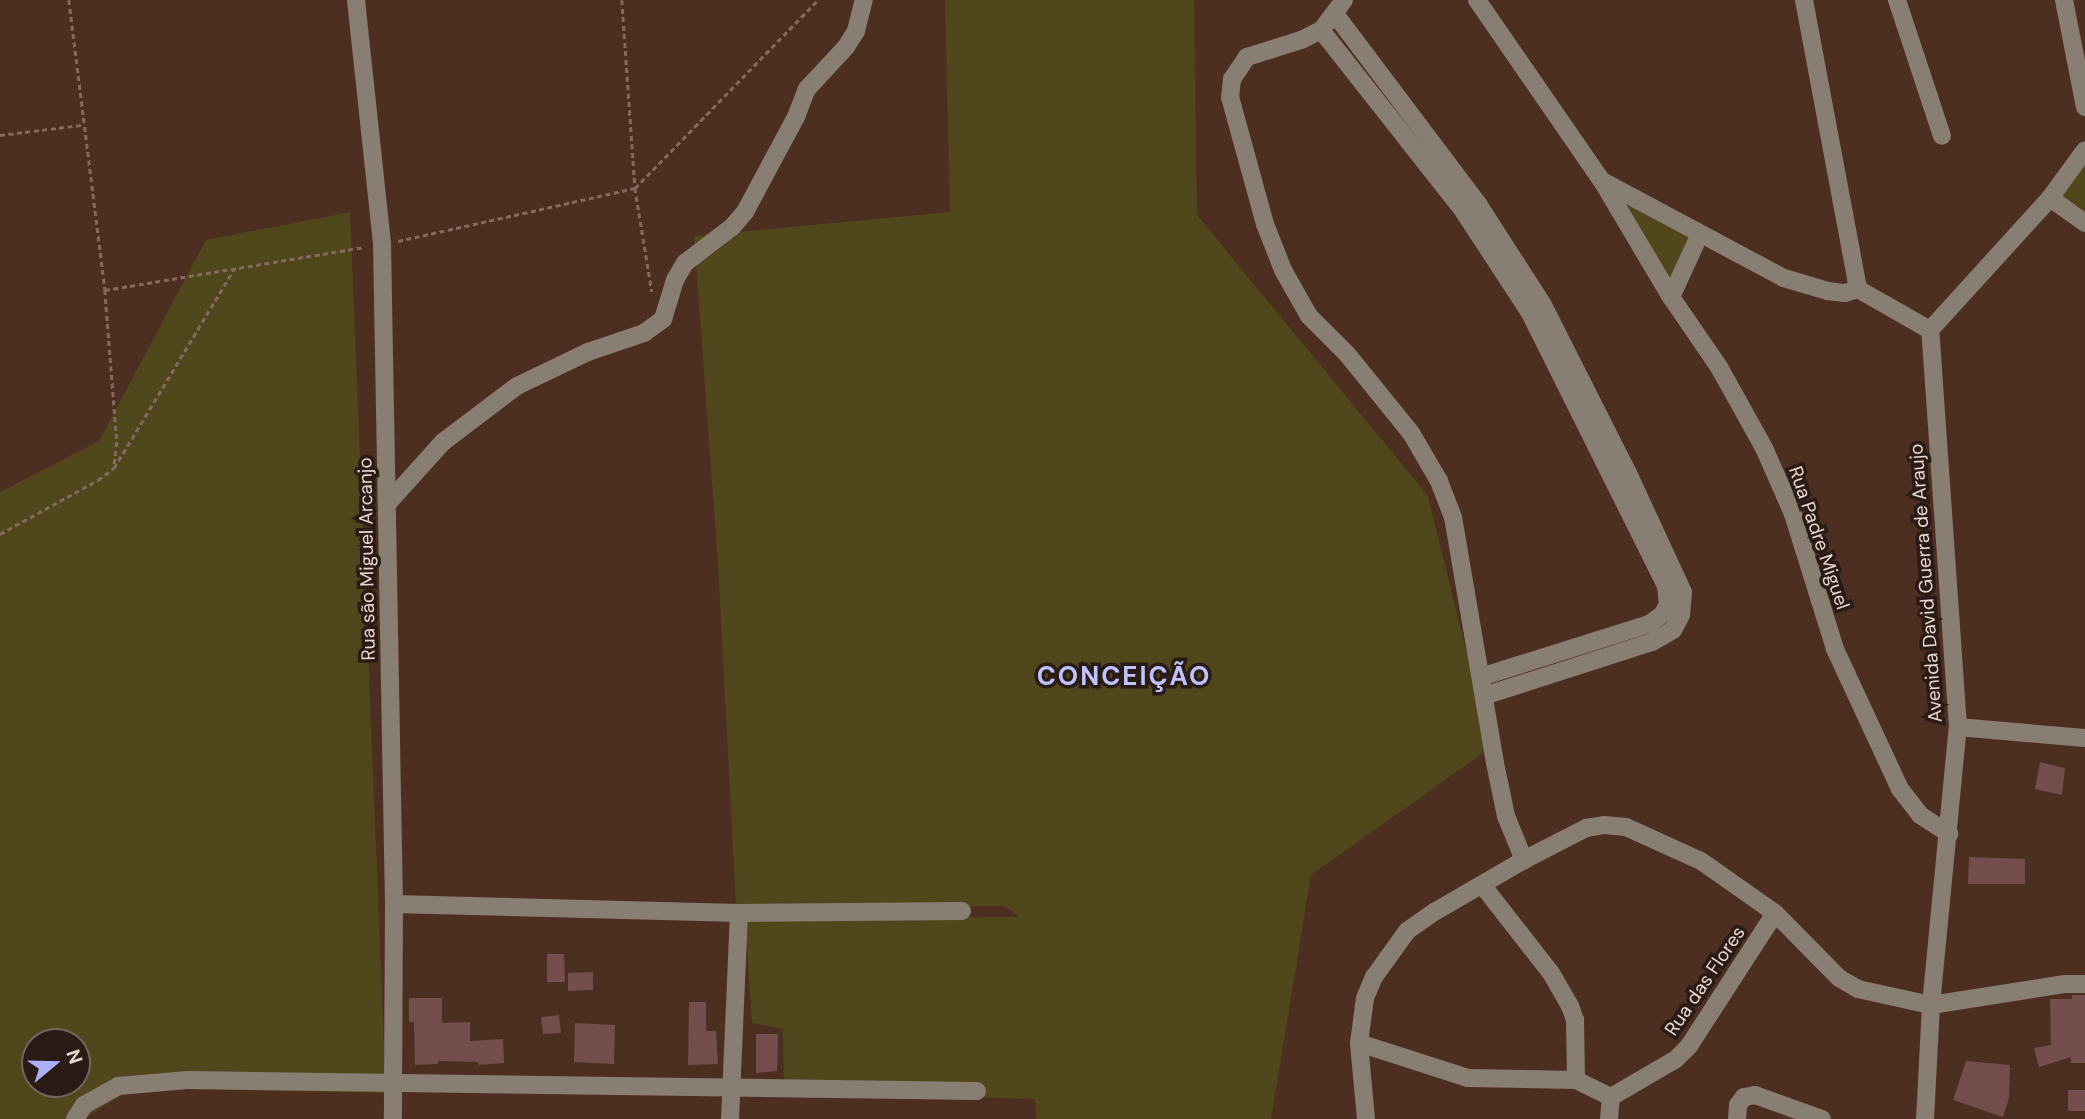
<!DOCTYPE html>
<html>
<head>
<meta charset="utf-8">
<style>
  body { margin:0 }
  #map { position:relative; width:2085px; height:1119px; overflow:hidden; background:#4d2f21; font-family:"DM Sans",sans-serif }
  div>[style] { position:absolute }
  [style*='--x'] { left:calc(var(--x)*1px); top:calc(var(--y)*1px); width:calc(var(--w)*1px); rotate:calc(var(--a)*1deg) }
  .green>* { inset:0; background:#50471c }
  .building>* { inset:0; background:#734e4c }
  .path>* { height:2.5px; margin-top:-1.25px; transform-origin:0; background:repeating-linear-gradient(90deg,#846a5e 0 5px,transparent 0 8.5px) }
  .minor>* { height:18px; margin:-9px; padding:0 9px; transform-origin:9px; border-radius:9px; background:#897e72 }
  span { translate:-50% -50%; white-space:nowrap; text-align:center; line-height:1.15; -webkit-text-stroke:7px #291b15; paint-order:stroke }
  .street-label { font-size:19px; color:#ead6cd }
  .district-label { font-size:26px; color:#c0c2fc; font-weight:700; letter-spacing:2px }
  .north { position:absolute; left:21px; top:1028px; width:70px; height:70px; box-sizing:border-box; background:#291b15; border:2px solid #76665f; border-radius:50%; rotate:71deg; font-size:19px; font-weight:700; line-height:28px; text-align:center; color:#ead6cd }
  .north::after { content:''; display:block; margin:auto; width:24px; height:32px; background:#adaffb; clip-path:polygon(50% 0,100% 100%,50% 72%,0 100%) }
</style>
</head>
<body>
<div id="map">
  <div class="green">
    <i style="clip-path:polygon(945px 0,1194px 0,1197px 215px,1428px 496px,1490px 748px,1311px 875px,1271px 1119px,1036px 1119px,1035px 1099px,784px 1092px,783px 1029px,752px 1023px,745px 918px,1019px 917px,1005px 906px,736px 906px,718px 564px,694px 236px,950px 212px)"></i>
    <i style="clip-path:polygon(2085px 152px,2085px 233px,2043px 204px)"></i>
    <i style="clip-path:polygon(1605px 188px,1711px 234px,1671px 291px)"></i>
    <i style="clip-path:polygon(evenodd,350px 212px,386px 1093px,133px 1088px,83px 1119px,0 1119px,0 492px,99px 441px,206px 240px,350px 212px,35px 1042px,77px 1042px,77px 1084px,35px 1084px,35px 1042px)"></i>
  </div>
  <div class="building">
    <i style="clip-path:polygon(2040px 762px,2065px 768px,2062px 795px,2035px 789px)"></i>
    <i style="clip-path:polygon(1969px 857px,2025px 859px,2025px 884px,1968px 884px)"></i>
    <i style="clip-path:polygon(547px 954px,564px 954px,565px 982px,547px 982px)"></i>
    <i style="clip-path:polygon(593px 972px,593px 990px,568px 991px,568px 973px)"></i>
    <i style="clip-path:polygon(2072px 995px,2085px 995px,2085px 1063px,2071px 1063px,2071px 1057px,2039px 1067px,2034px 1048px,2051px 1045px,2050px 999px,2072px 999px)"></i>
    <i style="clip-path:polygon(409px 998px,442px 998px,442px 1023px,470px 1022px,470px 1041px,503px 1039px,504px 1063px,478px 1065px,478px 1062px,438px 1061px,438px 1064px,415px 1065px,414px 1022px,409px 1022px)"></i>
    <i style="clip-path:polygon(689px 1002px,706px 1002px,706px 1031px,716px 1031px,718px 1064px,688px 1065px)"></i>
    <i style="clip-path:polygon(559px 1015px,561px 1033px,543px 1034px,541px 1017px)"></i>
    <i style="clip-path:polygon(575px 1023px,615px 1025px,614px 1064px,574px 1062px)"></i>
    <i style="clip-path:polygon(756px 1034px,778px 1034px,777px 1071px,756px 1073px)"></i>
    <i style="clip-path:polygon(1966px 1061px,2010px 1065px,2009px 1098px,2003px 1117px,1953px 1100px)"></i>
    <i style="clip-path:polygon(2068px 1090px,2085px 1090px,2085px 1111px,2068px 1111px)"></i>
  </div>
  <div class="path">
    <i style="--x:69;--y:0;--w:292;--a:82.9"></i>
    <i style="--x:105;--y:290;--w:152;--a:85.5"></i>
    <i style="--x:117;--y:442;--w:26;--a:97"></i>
    <i style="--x:622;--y:0;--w:188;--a:86"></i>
    <i style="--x:635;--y:188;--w:105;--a:80.7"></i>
    <i style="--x:0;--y:135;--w:83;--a:-7"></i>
    <i style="--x:398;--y:241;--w:243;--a:-12.6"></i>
    <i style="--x:635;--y:188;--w:262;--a:-45.8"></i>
    <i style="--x:105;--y:290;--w:263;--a:-9.4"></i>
    <i style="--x:0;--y:534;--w:112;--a:-28.9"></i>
    <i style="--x:98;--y:480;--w:20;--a:-37"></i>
    <i style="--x:114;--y:468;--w:232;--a:-58.9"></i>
  </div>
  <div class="minor">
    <i style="--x:356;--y:0;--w:245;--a:83.9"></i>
    <i style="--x:382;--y:244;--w:660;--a:88.96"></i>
    <i style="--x:394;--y:904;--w:215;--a:90.3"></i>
    <i style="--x:1344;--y:0;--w:38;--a:127"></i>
    <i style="--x:1321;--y:30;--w:22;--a:153"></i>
    <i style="--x:1301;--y:40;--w:57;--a:162.5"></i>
    <i style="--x:1247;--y:57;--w:27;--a:124"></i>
    <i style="--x:1232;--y:79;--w:18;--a:96"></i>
    <i style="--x:1230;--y:97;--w:132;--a:74.6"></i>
    <i style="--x:1265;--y:224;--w:49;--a:68.6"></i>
    <i style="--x:1283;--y:270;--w:53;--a:60.5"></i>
    <i style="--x:1309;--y:316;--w:54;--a:45"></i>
    <i style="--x:1347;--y:354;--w:102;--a:51"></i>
    <i style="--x:1411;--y:433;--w:56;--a:59.7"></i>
    <i style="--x:1439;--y:481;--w:39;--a:69"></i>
    <i style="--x:1453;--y:517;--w:250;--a:80.3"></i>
    <i style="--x:1495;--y:763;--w:54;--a:78.3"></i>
    <i style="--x:1506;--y:816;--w:48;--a:67.8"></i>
    <i style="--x:1477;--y:0;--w:220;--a:55.4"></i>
    <i style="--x:1602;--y:181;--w:135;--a:59.3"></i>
    <i style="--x:1671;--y:297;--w:85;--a:55.6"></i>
    <i style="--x:1719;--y:367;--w:93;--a:60.9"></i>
    <i style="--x:1764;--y:448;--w:72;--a:66.3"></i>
    <i style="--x:1793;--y:514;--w:141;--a:72.7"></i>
    <i style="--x:1835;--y:649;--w:154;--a:65.1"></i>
    <i style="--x:1900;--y:789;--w:33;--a:52"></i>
    <i style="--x:1920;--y:815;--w:35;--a:33"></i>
    <i style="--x:1804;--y:0;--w:294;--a:79.4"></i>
    <i style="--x:1897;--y:0;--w:143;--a:71.7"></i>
    <i style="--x:2064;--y:0;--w:109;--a:78.9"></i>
    <i style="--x:1335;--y:14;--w:238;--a:53"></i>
    <i style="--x:1478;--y:204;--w:120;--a:57.2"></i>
    <i style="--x:1543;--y:305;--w:186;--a:63.2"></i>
    <i style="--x:1627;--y:471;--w:133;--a:65.2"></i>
    <i style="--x:1683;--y:592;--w:23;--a:95"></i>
    <i style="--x:1681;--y:615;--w:17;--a:118"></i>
    <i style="--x:1673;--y:630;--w:24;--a:150"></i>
    <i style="--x:1652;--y:642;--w:176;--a:162.2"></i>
    <i style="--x:1321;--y:30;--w:231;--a:51.8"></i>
    <i style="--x:1464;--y:212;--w:121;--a:56.8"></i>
    <i style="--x:1530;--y:313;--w:305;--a:63.5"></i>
    <i style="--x:1666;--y:586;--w:18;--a:84"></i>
    <i style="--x:1668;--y:604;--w:11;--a:117"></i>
    <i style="--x:1663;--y:614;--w:17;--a:144"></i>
    <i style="--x:1649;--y:624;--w:176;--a:162.5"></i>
    <i style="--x:1604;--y:182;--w:204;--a:28.1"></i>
    <i style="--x:1784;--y:278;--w:46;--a:16.5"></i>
    <i style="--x:1828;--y:291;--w:17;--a:7"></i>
    <i style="--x:1845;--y:293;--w:14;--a:-17"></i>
    <i style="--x:1858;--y:289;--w:83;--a:29.7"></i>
    <i style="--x:2050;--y:198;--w:43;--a:35.5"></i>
    <i style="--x:1671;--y:297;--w:69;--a:-65.3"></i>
    <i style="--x:1930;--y:330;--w:178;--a:-47.7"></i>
    <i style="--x:2050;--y:198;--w:59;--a:-53.9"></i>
    <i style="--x:388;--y:503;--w:82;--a:-48"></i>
    <i style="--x:443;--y:442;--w:93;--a:-37.1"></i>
    <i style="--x:517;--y:386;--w:79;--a:-25.6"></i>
    <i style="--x:588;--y:352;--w:59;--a:-18.7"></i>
    <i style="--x:644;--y:333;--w:24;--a:-36"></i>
    <i style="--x:663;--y:319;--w:41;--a:-72.9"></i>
    <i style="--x:675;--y:280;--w:20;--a:-60"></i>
    <i style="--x:685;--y:263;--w:59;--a:-37.5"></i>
    <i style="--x:732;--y:227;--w:20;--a:-49"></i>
    <i style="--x:745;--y:212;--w:108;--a:-61.8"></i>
    <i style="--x:796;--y:117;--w:30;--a:-69"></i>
    <i style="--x:807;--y:89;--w:57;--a:-47.1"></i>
    <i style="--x:846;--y:47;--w:19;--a:-58"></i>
    <i style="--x:856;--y:31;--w:32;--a:-76"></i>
    <i style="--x:1958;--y:727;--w:127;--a:5"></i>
    <i style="--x:1483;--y:886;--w:110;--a:52"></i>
    <i style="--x:1551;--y:973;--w:38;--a:60"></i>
    <i style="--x:1570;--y:1006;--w:15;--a:70"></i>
    <i style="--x:1575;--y:1020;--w:60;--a:89"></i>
    <i style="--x:394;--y:904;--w:345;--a:1.5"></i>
    <i style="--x:739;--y:913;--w:223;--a:-0.5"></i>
    <i style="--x:1359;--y:1043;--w:114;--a:17.8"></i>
    <i style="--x:1468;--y:1078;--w:108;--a:1.1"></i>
    <i style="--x:1576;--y:1080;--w:39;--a:26"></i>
    <i style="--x:75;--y:1119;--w:17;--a:-57"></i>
    <i style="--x:84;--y:1105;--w:39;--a:-29"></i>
    <i style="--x:118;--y:1086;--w:70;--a:-4.9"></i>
    <i style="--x:188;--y:1080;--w:789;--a:0.8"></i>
    <i style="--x:730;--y:1119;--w:206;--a:-87.5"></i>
    <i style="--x:1366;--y:1119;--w:76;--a:-95.3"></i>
    <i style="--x:1359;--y:1043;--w:45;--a:-82.4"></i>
    <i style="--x:1365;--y:998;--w:23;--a:-67"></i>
    <i style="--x:1374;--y:977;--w:57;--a:-54.3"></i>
    <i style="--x:1407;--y:931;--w:35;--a:-35"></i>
    <i style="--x:1436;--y:911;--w:102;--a:-30.1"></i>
    <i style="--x:1524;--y:860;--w:70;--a:-27.3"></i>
    <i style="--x:1586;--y:828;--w:18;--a:-9"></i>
    <i style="--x:1604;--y:825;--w:22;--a:5"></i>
    <i style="--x:1626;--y:827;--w:82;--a:24.4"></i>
    <i style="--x:1701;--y:861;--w:90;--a:35.1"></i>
    <i style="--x:1775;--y:913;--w:91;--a:45.4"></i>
    <i style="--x:1839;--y:978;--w:22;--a:30"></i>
    <i style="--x:1858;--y:989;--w:75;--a:12.4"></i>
    <i style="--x:1931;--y:1005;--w:136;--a:-8.9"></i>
    <i style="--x:2065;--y:984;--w:20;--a:0"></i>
    <i style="--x:1609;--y:1119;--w:22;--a:-85"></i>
    <i style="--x:1611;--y:1097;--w:75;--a:-30.3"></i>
    <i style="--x:1676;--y:1059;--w:18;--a:-45"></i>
    <i style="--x:1689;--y:1046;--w:158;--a:-57.1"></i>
    <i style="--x:1737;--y:1119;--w:14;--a:-86"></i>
    <i style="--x:1738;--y:1105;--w:10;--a:-53"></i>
    <i style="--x:1744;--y:1097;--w:11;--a:-10"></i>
    <i style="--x:1755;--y:1095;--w:71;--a:19.7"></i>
    <i style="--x:1925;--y:1119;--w:114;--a:-87"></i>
    <i style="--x:1931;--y:1005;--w:279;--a:-84.5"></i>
    <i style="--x:1958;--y:727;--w:398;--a:-94"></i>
  </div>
  <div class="street-label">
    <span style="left:1819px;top:538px;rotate:71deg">Rua Padre Miguel</span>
    <span style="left:367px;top:559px;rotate:-91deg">Rua são Miguel Arcanjo</span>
    <span style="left:1926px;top:583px;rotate:-94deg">Avenida David Guerra de Araujo</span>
    <span style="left:1705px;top:981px;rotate:-56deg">Rua das Flores</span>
  </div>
  <div class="district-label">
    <span style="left:1124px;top:677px">CONCEIÇÃO</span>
  </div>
  <div class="north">N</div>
</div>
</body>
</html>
